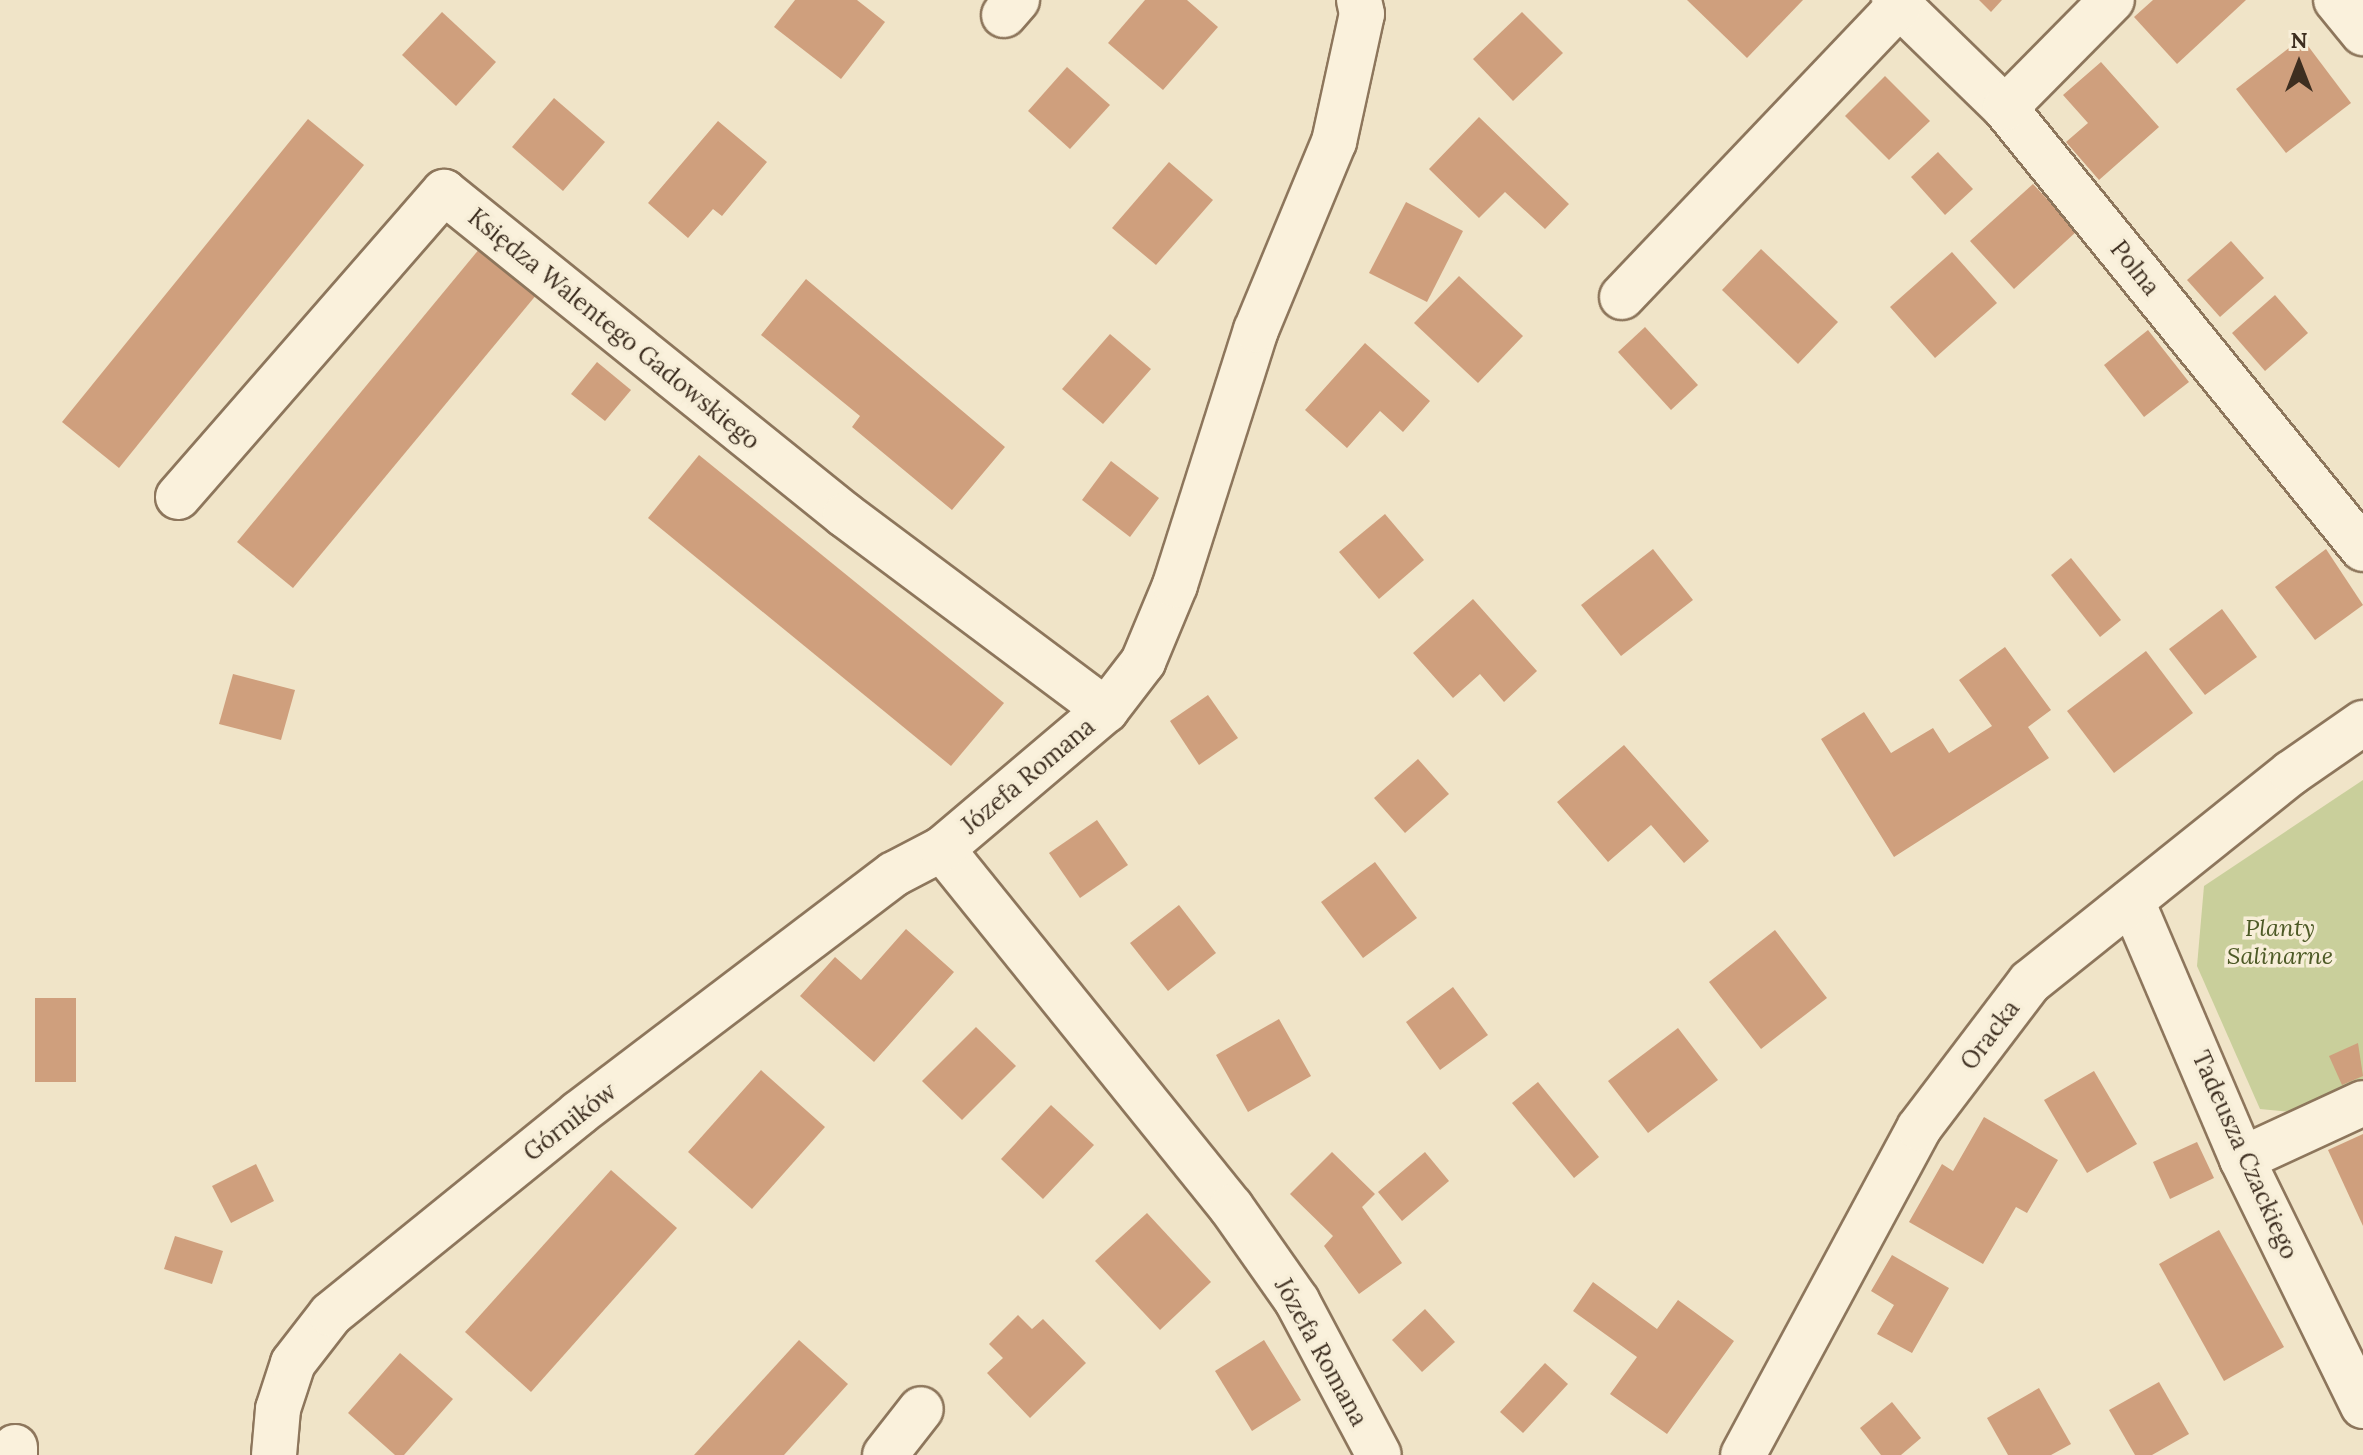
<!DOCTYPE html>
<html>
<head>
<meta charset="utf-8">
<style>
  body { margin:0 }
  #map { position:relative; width:2363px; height:1455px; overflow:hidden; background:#f0e4c8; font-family:Lora,serif }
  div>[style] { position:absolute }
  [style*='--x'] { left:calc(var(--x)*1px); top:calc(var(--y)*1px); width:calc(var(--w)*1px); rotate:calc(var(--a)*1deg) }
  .green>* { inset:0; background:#c9cf9b }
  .building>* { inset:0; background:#cf9f7d }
  .roads { filter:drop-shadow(2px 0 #8d765c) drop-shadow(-2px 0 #8d765c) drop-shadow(0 2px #8d765c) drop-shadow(0 -2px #8d765c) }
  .minor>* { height:44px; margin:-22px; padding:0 22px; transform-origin:22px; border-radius:22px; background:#faf1dc }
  span { translate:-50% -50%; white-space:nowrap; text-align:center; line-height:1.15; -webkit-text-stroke:7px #f7eed8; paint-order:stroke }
  .street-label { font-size:24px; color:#3d2e20 }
  .park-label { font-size:24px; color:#4d5a26; font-style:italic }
  .north { position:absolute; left:2259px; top:24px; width:80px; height:80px; -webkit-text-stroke:6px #f7eed8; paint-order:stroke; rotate:0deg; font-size:22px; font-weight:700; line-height:32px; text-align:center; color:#3d2e20 }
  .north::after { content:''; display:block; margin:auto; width:28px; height:36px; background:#3d2e20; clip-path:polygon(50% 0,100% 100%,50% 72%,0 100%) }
</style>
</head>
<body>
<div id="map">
  <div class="green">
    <i style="clip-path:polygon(2363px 780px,2363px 1085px,2300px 1113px,2260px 1109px,2197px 966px,2204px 886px)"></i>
  </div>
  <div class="building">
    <i style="clip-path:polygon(795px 0,857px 0,885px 22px,841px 79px,774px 27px)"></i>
    <i style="clip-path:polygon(1145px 0,1187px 0,1218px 27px,1163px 90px,1108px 43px)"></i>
    <i style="clip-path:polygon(1687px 0,1803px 0,1747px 58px)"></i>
    <i style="clip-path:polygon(1979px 0,2002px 0,1991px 12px)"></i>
    <i style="clip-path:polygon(2153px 0,2246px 0,2177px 64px,2134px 17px)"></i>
    <i style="clip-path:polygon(442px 12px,496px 62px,456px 106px,402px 55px)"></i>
    <i style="clip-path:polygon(1522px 12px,1563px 53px,1513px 101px,1473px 59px)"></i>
    <i style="clip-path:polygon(2302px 38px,2351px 103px,2286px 153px,2236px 89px)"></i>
    <i style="clip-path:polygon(2101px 62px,2159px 127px,2099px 180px,2066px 142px,2088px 123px,2063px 95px)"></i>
    <i style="clip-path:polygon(1067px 67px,1110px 105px,1070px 149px,1028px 111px)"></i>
    <i style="clip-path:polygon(1885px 76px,1930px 121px,1889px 160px,1845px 116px)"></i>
    <i style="clip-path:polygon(554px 98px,605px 142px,563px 191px,512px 147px)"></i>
    <i style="clip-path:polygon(1479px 117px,1569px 204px,1545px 229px,1505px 192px,1479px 218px,1429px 169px)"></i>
    <i style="clip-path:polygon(308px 119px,364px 165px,119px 468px,62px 422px)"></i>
    <i style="clip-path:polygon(718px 121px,767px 162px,722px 216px,713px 209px,688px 238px,648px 203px)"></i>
    <i style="clip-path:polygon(1938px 152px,1973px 189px,1945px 215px,1911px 177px)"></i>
    <i style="clip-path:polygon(1169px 162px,1213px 200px,1156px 265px,1112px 228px)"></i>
    <i style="clip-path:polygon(2033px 184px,2077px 231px,2014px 289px,1970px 241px)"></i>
    <i style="clip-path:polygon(1406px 202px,1463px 231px,1427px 302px,1369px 273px)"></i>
    <i style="clip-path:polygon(2231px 241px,2264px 278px,2220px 317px,2187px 280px)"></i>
    <i style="clip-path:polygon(485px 242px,542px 288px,293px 588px,237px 542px)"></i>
    <i style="clip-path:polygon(1761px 249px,1838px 322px,1798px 364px,1722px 290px)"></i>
    <i style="clip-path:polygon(1952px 252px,1997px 303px,1935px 358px,1890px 307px)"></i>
    <i style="clip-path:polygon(1459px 276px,1523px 336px,1478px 383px,1414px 323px)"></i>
    <i style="clip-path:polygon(806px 279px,1005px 447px,952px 510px,852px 427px,860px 416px,761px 335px)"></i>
    <i style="clip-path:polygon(2275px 295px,2308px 333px,2265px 371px,2232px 333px)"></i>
    <i style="clip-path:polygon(1645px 327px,1698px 385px,1671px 410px,1618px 352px)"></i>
    <i style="clip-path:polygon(2148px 330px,2189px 382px,2144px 417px,2104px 365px)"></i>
    <i style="clip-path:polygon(1110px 334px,1151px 369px,1103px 424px,1062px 389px)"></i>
    <i style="clip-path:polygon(1365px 343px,1430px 401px,1403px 432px,1380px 411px,1347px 448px,1305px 410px)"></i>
    <i style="clip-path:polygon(597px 362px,631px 390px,605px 421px,571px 394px)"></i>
    <i style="clip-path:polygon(699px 455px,1004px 703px,951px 766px,648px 518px)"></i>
    <i style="clip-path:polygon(1111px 461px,1159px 498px,1130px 537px,1082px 500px)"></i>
    <i style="clip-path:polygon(1385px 514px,1424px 560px,1379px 599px,1339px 552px)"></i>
    <i style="clip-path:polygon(1653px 549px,1693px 600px,1621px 656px,1581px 605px)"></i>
    <i style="clip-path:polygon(2326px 549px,2363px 605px,2315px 640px,2275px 587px)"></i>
    <i style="clip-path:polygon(2071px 558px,2121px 620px,2100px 637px,2051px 575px)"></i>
    <i style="clip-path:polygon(1473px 599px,1537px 671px,1504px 702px,1480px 674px,1453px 698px,1413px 653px)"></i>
    <i style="clip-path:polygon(2222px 609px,2257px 657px,2205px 695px,2169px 649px)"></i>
    <i style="clip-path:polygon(2005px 647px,2051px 710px,2028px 727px,2049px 758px,1894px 857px,1821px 739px,1864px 712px,1891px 753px,1933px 728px,1949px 753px,1992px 726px,1959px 680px)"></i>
    <i style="clip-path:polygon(2146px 651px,2193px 713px,2114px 773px,2067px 711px)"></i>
    <i style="clip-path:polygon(233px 674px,295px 690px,281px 740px,219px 724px)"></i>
    <i style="clip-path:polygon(1208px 695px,1238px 738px,1199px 765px,1170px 721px)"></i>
    <i style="clip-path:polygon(1624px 745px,1709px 841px,1684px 863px,1651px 825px,1608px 862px,1557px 802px)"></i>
    <i style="clip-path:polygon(1418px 759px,1449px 794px,1405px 833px,1374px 798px)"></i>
    <i style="clip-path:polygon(1097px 820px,1128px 865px,1080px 898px,1049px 853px)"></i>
    <i style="clip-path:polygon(1375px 862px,1417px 918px,1363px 958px,1321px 902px)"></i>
    <i style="clip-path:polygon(1179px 905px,1216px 953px,1168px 991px,1130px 943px)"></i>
    <i style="clip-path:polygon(906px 929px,954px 972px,874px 1062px,800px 996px,835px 957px,861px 980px)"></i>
    <i style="clip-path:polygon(1775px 930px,1827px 998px,1761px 1049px,1709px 982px)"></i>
    <i style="clip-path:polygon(1453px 987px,1488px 1035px,1440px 1070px,1406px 1022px)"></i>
    <i style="clip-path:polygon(35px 998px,76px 998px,76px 1082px,35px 1082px)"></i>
    <i style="clip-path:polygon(1279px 1019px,1311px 1076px,1248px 1112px,1216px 1055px)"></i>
    <i style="clip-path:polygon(976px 1027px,1016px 1066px,962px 1120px,922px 1081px)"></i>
    <i style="clip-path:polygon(1678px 1028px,1718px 1080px,1648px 1133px,1608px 1081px)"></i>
    <i style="clip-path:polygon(2358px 1043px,2363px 1076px,2342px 1085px,2329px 1056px)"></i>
    <i style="clip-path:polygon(761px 1070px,825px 1127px,752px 1209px,688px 1152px)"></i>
    <i style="clip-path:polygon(2094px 1071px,2137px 1144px,2087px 1173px,2044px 1100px)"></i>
    <i style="clip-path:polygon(1538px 1082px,1599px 1157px,1574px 1178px,1512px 1103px)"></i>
    <i style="clip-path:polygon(1051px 1105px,1094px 1145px,1043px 1199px,1001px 1159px)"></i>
    <i style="clip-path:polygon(1984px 1117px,2058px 1160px,2027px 1213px,2016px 1207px,1983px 1264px,1909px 1222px,1942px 1164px,1953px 1171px)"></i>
    <i style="clip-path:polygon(2363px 1134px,2363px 1226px,2328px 1150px)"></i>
    <i style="clip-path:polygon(2197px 1142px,2214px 1178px,2170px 1199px,2153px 1162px)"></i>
    <i style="clip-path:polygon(1332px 1152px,1375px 1194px,1362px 1207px,1402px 1263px,1359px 1294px,1324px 1246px,1333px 1236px,1290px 1194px)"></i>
    <i style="clip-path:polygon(1425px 1152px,1449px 1181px,1402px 1221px,1378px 1192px)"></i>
    <i style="clip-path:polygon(256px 1164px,274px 1201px,231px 1223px,212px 1186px)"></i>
    <i style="clip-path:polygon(611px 1170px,677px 1228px,531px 1392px,465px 1332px)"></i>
    <i style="clip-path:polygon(1147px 1213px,1211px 1282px,1160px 1330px,1095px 1261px)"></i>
    <i style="clip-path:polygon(2219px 1230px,2284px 1347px,2224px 1381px,2159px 1264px)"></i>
    <i style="clip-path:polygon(175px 1236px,223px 1251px,212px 1284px,164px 1269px)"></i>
    <i style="clip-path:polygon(1892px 1255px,1949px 1288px,1912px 1353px,1877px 1334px,1894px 1305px,1871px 1291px)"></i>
    <i style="clip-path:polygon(1593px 1282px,1657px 1329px,1678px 1300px,1734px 1341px,1667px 1434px,1610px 1394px,1637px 1357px,1573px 1311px)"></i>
    <i style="clip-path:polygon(1425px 1309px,1455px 1342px,1422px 1372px,1392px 1340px)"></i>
    <i style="clip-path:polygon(1018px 1315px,1032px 1329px,1043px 1319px,1086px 1363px,1030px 1418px,987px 1373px,1003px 1358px,989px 1344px)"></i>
    <i style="clip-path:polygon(799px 1340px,848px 1384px,784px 1455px,694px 1455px)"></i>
    <i style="clip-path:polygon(1264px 1340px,1301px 1400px,1252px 1431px,1215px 1371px)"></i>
    <i style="clip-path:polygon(400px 1353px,453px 1399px,404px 1455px,395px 1455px,348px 1413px)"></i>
    <i style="clip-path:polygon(1545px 1363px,1568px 1384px,1523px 1433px,1500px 1412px)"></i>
    <i style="clip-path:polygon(2159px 1382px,2189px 1434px,2152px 1455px,2135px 1455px,2109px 1410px)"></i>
    <i style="clip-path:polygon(2039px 1388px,2071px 1444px,2051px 1455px,2008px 1455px,1987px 1418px)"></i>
    <i style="clip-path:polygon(1892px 1402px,1921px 1438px,1901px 1455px,1881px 1455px,1860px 1428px)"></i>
  </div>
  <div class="roads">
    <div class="minor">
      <i style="--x:1894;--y:0;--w:155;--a:44.2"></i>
      <i style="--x:2005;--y:108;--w:568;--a:50.93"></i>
      <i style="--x:2336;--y:0;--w:43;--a:50.7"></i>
      <i style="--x:1004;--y:15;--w:20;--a:-49"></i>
      <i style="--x:2005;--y:108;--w:152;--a:-45.3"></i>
      <i style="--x:1622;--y:297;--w:402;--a:-46.4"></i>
      <i style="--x:178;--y:497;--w:405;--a:-48.9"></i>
      <i style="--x:444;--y:192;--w:515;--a:38.85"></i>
      <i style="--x:845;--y:515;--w:326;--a:36.8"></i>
      <i style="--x:942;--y:849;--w:460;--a:51.1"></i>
      <i style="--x:1231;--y:1207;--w:115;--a:54.9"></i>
      <i style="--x:1297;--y:1301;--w:174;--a:62"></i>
      <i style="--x:2132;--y:901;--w:280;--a:66.9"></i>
      <i style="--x:2242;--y:1159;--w:275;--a:63.9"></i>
      <i style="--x:2242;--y:1159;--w:133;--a:-24.8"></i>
      <i style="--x:15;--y:1447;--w:8;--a:90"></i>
      <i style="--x:274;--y:1455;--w:46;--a:-85"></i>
      <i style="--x:278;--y:1409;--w:48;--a:-71.9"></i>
      <i style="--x:293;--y:1363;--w:62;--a:-52.2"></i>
      <i style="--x:331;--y:1314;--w:319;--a:-39"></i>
      <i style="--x:579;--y:1113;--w:395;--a:-37.2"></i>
      <i style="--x:894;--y:874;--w:54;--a:-27.5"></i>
      <i style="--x:942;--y:849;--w:215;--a:-40.3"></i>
      <i style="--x:1106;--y:710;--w:61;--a:-52.4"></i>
      <i style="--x:1143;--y:662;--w:83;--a:-67.4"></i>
      <i style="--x:1175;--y:585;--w:268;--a:-72.4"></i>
      <i style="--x:1256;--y:330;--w:204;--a:-67.5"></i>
      <i style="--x:1334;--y:142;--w:131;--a:-77.7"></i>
      <i style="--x:1362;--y:14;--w:14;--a:-102"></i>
      <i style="--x:885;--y:1455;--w:58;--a:-52"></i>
      <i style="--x:1743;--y:1455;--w:371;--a:-61.7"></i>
      <i style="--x:1919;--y:1128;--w:183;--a:-52.8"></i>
      <i style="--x:2030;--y:982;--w:334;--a:-38.7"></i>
      <i style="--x:2291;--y:773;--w:88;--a:-34.8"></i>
    </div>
  </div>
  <div class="street-label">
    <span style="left:2135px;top:268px;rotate:51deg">Polna</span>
    <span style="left:614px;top:329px;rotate:39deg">Księdza Walentego Gadowskiego</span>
    <span style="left:1028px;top:776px;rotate:-40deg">Józefa Romana</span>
    <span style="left:1990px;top:1035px;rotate:-53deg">Oracka</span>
    <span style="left:570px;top:1122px;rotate:-38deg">Górników</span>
    <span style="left:2245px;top:1155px;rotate:66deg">Tadeusza Czackiego</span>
    <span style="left:1321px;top:1352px;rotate:61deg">Józefa Romana</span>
  </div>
  <div class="park-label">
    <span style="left:2280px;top:942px">Planty<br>Salinarne</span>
  </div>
  <div class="north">N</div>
</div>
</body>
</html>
